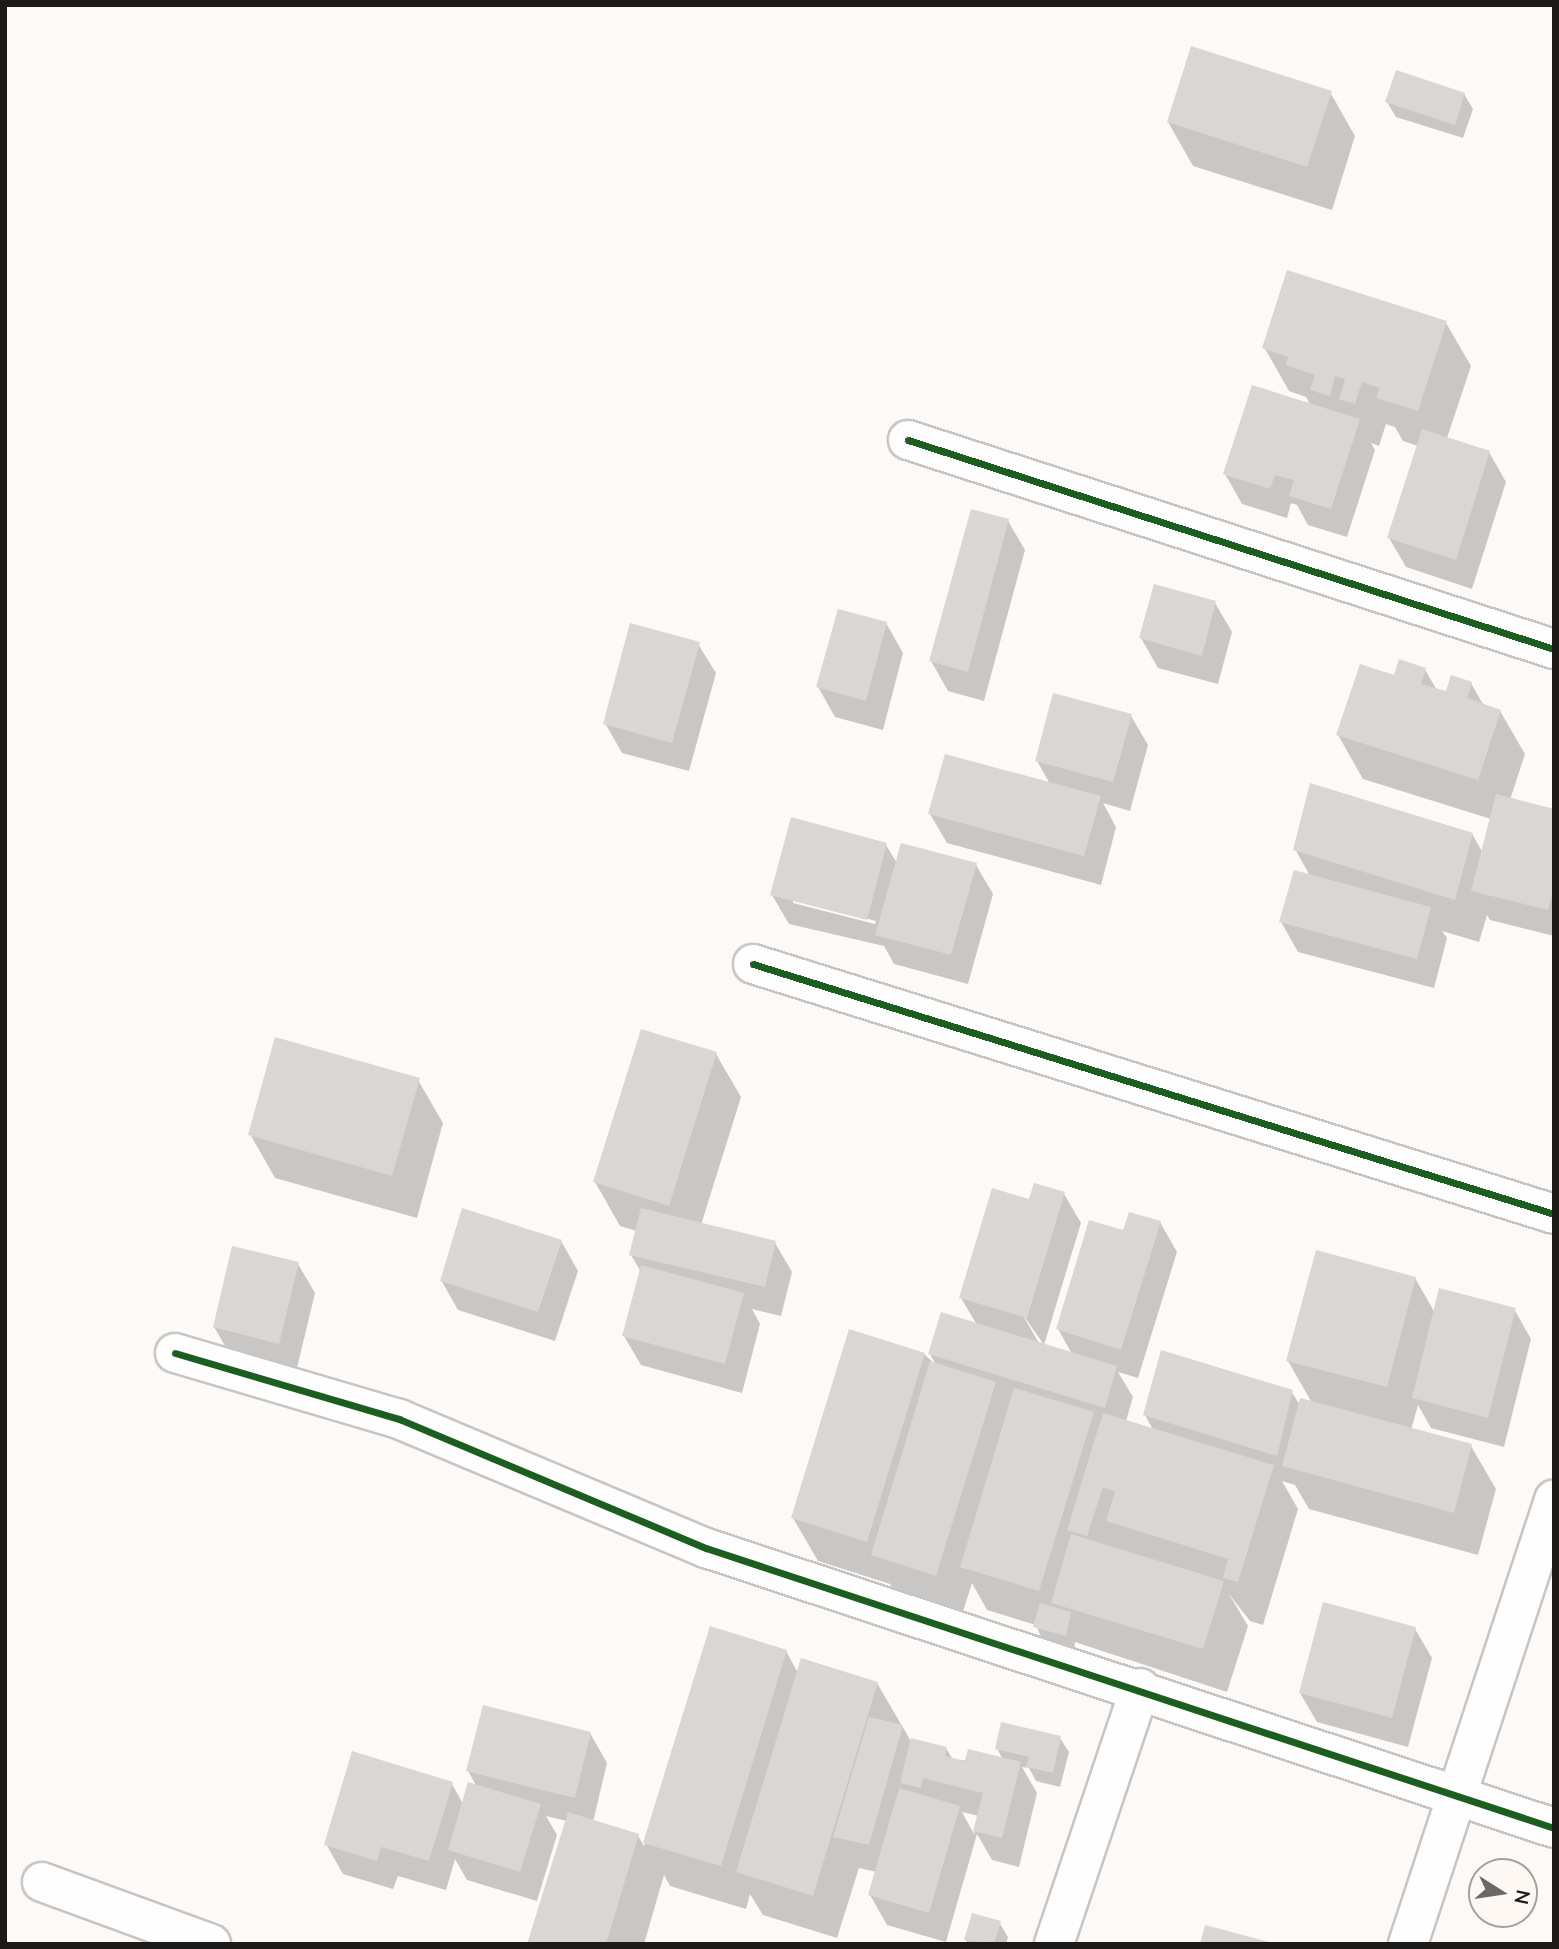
<!DOCTYPE html>
<html>
<head>
<meta charset="utf-8">
<style>
  body { margin:0 }
  #map { position:relative; width:1559px; height:1949px; overflow:hidden; background:#fcf9f7; font-family:"Nunito Sans",sans-serif }
  div>[style] { position:absolute }
  [style*='--x'] { left:calc(var(--x)*1px); top:calc(var(--y)*1px); width:calc(var(--w)*1px); rotate:calc(var(--a)*1deg) }
  .shadow>* { inset:0; background:#0003 }
  .building>* { inset:0; background:#d9d6d5 }
  .roads { filter:drop-shadow(2px 0 #c7c5c4) drop-shadow(-2px 0 #c7c5c4) drop-shadow(0 2px #c7c5c4) drop-shadow(0 -2px #c7c5c4) }
  .minor>* { height:38px; margin:-19px; padding:0 19px; transform-origin:19px; border-radius:19px; background:#fffefe }
  .cycleway>* { height:7px; margin:-3.5px; padding:0 3.5px; transform-origin:3.5px; border-radius:3.5px; background:#1b5e20 }
  span { translate:-50% -50%; white-space:nowrap; text-align:center; line-height:1.15; -webkit-text-stroke:6px #fef8f5; paint-order:stroke }
  .frame { position:absolute; inset:0; border:7px solid #1d1b1a; pointer-events:none }
  .north { position:absolute; left:1468px; top:1858px; width:70px; height:70px; box-sizing:border-box; background:#fef8f5; border:2px solid #a4a09d; border-radius:50%; rotate:102deg; font-size:19px; font-weight:700; line-height:28px; text-align:center; color:#1d1b1a }
  .north::after { content:''; display:block; margin:auto; width:24px; height:32px; background:#6b6967; clip-path:polygon(50% 0,100% 100%,50% 72%,0 100%) }
</style>
</head>
<body>
<div id="map">
  <div class="shadow">
    <i style="clip-path:polygon(1330px 92px,1355px 136px,1332px 210px,1193px 166px,1168px 122px)"></i>
    <i style="clip-path:polygon(1464px 94px,1473px 109px,1463px 138px,1396px 117px,1387px 102px)"></i>
    <i style="clip-path:polygon(1446px 323px,1471px 366px,1447px 438px,1489px 452px,1506px 482px,1472px 589px,1406px 567px,1389px 538px,1418px 446px,1403px 441px,1395px 427px,1386px 424px,1379px 446px,1371px 443px,1375px 450px,1347px 537px,1308px 525px,1297px 505px,1291px 503px,1287px 518px,1242px 504px,1225px 474px,1311px 406px,1306px 397px,1289px 391px,1264px 347px)"></i>
    <i style="clip-path:polygon(1008px 521px,1025px 550px,984px 701px,948px 691px,931px 661px)"></i>
    <i style="clip-path:polygon(1215px 603px,1232px 632px,1218px 684px,1158px 668px,1141px 638px)"></i>
    <i style="clip-path:polygon(886px 623px,903px 653px,883px 730px,835px 717px,818px 687px)"></i>
    <i style="clip-path:polygon(698px 644px,716px 673px,689px 771px,622px 753px,605px 723px)"></i>
    <i style="clip-path:polygon(1425px 670px,1437px 690px,1447px 693px,1471px 683px,1484px 706px,1500px 711px,1525px 754px,1510px 800px,1554px 811px,1554px 936px,1490px 920px,1487px 915px,1479px 942px,1442px 931px,1447px 938px,1434px 988px,1298px 952px,1281px 922px,1310px 876px,1295px 849px,1472px 834px,1483px 853px,1491px 819px,1363px 779px,1338px 735px,1395px 677px)"></i>
    <i style="clip-path:polygon(1131px 716px,1148px 745px,1130px 811px,1103px 803px,1116px 827px,1101px 885px,947px 843px,930px 814px,1050px 784px,1037px 761px)"></i>
    <i style="clip-path:polygon(evenodd,886px 845px,897px 863px,976px 865px,993px 894px,968px 984px,894px 964px,884px 946px,789px 924px,772px 895px,886px 845px,793px 899px,876px 921px,875px 924px,793px 903px,793px 899px)"></i>
    <i style="clip-path:polygon(716px 1054px,741px 1097px,701px 1225px,775px 1243px,792px 1272px,781px 1316px,752px 1309px,760px 1324px,742px 1393px,641px 1365px,624px 1336px,641px 1272px,631px 1255px,637px 1231px,620px 1226px,595px 1182px)"></i>
    <i style="clip-path:polygon(418px 1080px,443px 1123px,417px 1218px,275px 1178px,250px 1134px)"></i>
    <i style="clip-path:polygon(1064px 1194px,1081px 1223px,1044px 1345px,1021px 1312px,1040px 1345px,1072px 1354px,1058px 1329px,1125px 1232px,1160px 1222px,1177px 1252px,1138px 1378px,1118px 1372px,1133px 1397px,1126px 1421px,1153px 1430px,1145px 1415px,1291px 1391px,1300px 1405px,1312px 1403px,1288px 1361px,1415px 1278px,1435px 1313px,1514px 1309px,1531px 1339px,1504px 1447px,1431px 1428px,1418px 1405px,1411px 1430px,1471px 1446px,1496px 1489px,1478px 1555px,1309px 1509px,1295px 1485px,1282px 1481px,1298px 1509px,1263px 1625px,1250px 1621px,1229px 1594px,1248px 1626px,1227px 1692px,1075px 1642px,1074px 1650px,1043px 1642px,1036px 1625px,987px 1610px,972px 1583px,961px 1618px,898px 1598px,890px 1584px,818px 1561px,793px 1518px,924px 1354px,936px 1365px,930px 1354px,977px 1325px,961px 1298px,1030px 1201px)"></i>
    <i style="clip-path:polygon(561px 1241px,578px 1271px,555px 1341px,458px 1310px,441px 1280px)"></i>
    <i style="clip-path:polygon(298px 1264px,315px 1293px,296px 1372px,231px 1356px,214px 1327px)"></i>
    <i style="clip-path:polygon(evenodd,711px 1628px,786px 1651px,798px 1673px,877px 1683px,912px 1743px,946px 1748px,953px 1760px,1003px 1760px,997px 1748px,1060px 1738px,1069px 1752px,1060px 1787px,1036px 1781px,1029px 1768px,1022px 1767px,1037px 1793px,1019px 1867px,992px 1860px,977px 1834px,946px 1942px,887px 1925px,870px 1895px,877px 1872px,859px 1868px,837px 1938px,763px 1915px,750px 1894px,746px 1909px,670px 1886px,664px 1875px,644px 1944px,529px 1944px,567px 1821px,546px 1816px,557px 1835px,537px 1901px,467px 1880px,455px 1859px,446px 1890px,398px 1876px,393px 1889px,343px 1874px,326px 1844px,452px 1784px,463px 1804px,477px 1787px,468px 1771px,590px 1733px,607px 1763px,593px 1822px,638px 1836px,644px 1846px,711px 1628px,962px 1812px,979px 1816px,974px 1834px,962px 1812px)"></i>
    <i style="clip-path:polygon(1415px 1629px,1432px 1658px,1408px 1747px,1317px 1722px,1300px 1693px)"></i>
    <i style="clip-path:polygon(999px 1922px,1008px 1937px,1006px 1944px,968px 1944px,966px 1940px)"></i>
  </div>
  <div class="building">
    <i style="clip-path:polygon(1191px 46px,1332px 91px,1307px 167px,1167px 122px)"></i>
    <i style="clip-path:polygon(1396px 70px,1465px 93px,1455px 125px,1385px 102px)"></i>
    <i style="clip-path:polygon(1287px 270px,1447px 321px,1418px 411px,1376px 398px,1380px 388px,1362px 382px,1355px 404px,1339px 399px,1345px 379px,1335px 376px,1330px 396px,1310px 390px,1315px 375px,1286px 365px,1288px 357px,1262px 348px)"></i>
    <i style="clip-path:polygon(1252px 385px,1360px 419px,1331px 509px,1289px 496px,1294px 480px,1275px 475px,1270px 489px,1223px 474px)"></i>
    <i style="clip-path:polygon(1422px 429px,1490px 451px,1456px 560px,1387px 538px)"></i>
    <i style="clip-path:polygon(971px 509px,1009px 519px,968px 672px,929px 661px)"></i>
    <i style="clip-path:polygon(1154px 584px,1216px 601px,1202px 656px,1139px 638px)"></i>
    <i style="clip-path:polygon(838px 609px,887px 622px,866px 701px,816px 687px)"></i>
    <i style="clip-path:polygon(630px 623px,700px 642px,672px 743px,603px 724px)"></i>
    <i style="clip-path:polygon(1399px 659px,1426px 668px,1421px 684px,1446px 691px,1451px 675px,1472px 682px,1467px 698px,1501px 710px,1478px 780px,1336px 735px,1360px 664px,1394px 675px)"></i>
    <i style="clip-path:polygon(1053px 693px,1132px 714px,1113px 782px,1035px 761px)"></i>
    <i style="clip-path:polygon(945px 754px,1101px 796px,1084px 856px,928px 814px)"></i>
    <i style="clip-path:polygon(1310px 783px,1473px 833px,1455px 900px,1293px 850px)"></i>
    <i style="clip-path:polygon(1496px 794px,1554px 809px,1554px 888px,1548px 910px,1471px 891px)"></i>
    <i style="clip-path:polygon(791px 817px,887px 843px,867px 920px,770px 895px)"></i>
    <i style="clip-path:polygon(901px 843px,977px 863px,951px 955px,875px 935px)"></i>
    <i style="clip-path:polygon(1294px 870px,1431px 907px,1417px 959px,1279px 922px)"></i>
    <i style="clip-path:polygon(641px 1029px,717px 1052px,669px 1206px,593px 1182px)"></i>
    <i style="clip-path:polygon(275px 1037px,420px 1078px,392px 1176px,248px 1135px)"></i>
    <i style="clip-path:polygon(1034px 1183px,1065px 1192px,1027px 1318px,959px 1298px,992px 1188px,1029px 1199px)"></i>
    <i style="clip-path:polygon(462px 1208px,562px 1240px,538px 1312px,440px 1281px)"></i>
    <i style="clip-path:polygon(641px 1208px,776px 1241px,765px 1287px,629px 1255px)"></i>
    <i style="clip-path:polygon(1129px 1212px,1161px 1221px,1121px 1350px,1056px 1329px,1089px 1220px,1123px 1230px)"></i>
    <i style="clip-path:polygon(232px 1246px,299px 1262px,279px 1344px,213px 1327px)"></i>
    <i style="clip-path:polygon(1316px 1250px,1416px 1277px,1387px 1387px,1286px 1361px)"></i>
    <i style="clip-path:polygon(641px 1265px,744px 1293px,725px 1364px,622px 1336px)"></i>
    <i style="clip-path:polygon(1439px 1288px,1516px 1308px,1488px 1418px,1412px 1398px)"></i>
    <i style="clip-path:polygon(941px 1312px,1117px 1366px,1105px 1408px,928px 1354px)"></i>
    <i style="clip-path:polygon(849px 1329px,925px 1353px,867px 1542px,791px 1518px)"></i>
    <i style="clip-path:polygon(1161px 1350px,1293px 1390px,1277px 1456px,1143px 1415px)"></i>
    <i style="clip-path:polygon(930px 1361px,996px 1382px,936px 1576px,871px 1555px)"></i>
    <i style="clip-path:polygon(1014px 1388px,1094px 1412px,1039px 1591px,960px 1567px)"></i>
    <i style="clip-path:polygon(1300px 1398px,1472px 1444px,1454px 1513px,1282px 1466px)"></i>
    <i style="clip-path:polygon(1103px 1413px,1274px 1465px,1238px 1582px,1223px 1578px,1228px 1559px,1106px 1521px,1115px 1492px,1103px 1487px,1087px 1536px,1067px 1530px)"></i>
    <i style="clip-path:polygon(1071px 1534px,1224px 1581px,1203px 1649px,1051px 1603px)"></i>
    <i style="clip-path:polygon(1323px 1602px,1416px 1627px,1392px 1718px,1299px 1693px)"></i>
    <i style="clip-path:polygon(1040px 1603px,1071px 1612px,1066px 1636px,1033px 1627px)"></i>
    <i style="clip-path:polygon(710px 1626px,787px 1650px,721px 1866px,643px 1843px)"></i>
    <i style="clip-path:polygon(801px 1658px,878px 1682px,813px 1896px,736px 1872px)"></i>
    <i style="clip-path:polygon(483px 1705px,591px 1732px,575px 1798px,466px 1771px)"></i>
    <i style="clip-path:polygon(869px 1717px,903px 1725px,869px 1845px,833px 1837px)"></i>
    <i style="clip-path:polygon(1001px 1722px,1061px 1736px,1053px 1773px,1026px 1767px,1029px 1757px,995px 1749px)"></i>
    <i style="clip-path:polygon(911px 1738px,947px 1747px,945px 1756px,965px 1761px,968px 1749px,1021px 1762px,1002px 1838px,973px 1831px,983px 1793px,923px 1778px,921px 1788px,900px 1783px)"></i>
    <i style="clip-path:polygon(352px 1751px,453px 1782px,429px 1861px,381px 1847px,377px 1861px,324px 1845px)"></i>
    <i style="clip-path:polygon(468px 1782px,541px 1804px,520px 1872px,448px 1850px)"></i>
    <i style="clip-path:polygon(899px 1788px,960px 1806px,929px 1913px,868px 1895px)"></i>
    <i style="clip-path:polygon(568px 1812px,639px 1834px,606px 1944px,527px 1944px)"></i>
    <i style="clip-path:polygon(972px 1913px,1001px 1921px,994px 1944px,964px 1940px)"></i>
    <i style="clip-path:polygon(1205px 1925px,1273px 1943px,1273px 1944px,1200px 1944px)"></i>
  </div>
  <div class="roads">
    <div class="minor">
      <i style="--x:908;--y:440;--w:679;--a:17.93"></i>
      <i style="--x:753;--y:964;--w:839;--a:17.33"></i>
      <i style="--x:175;--y:1353;--w:234;--a:16.4"></i>
      <i style="--x:399;--y:1419;--w:333;--a:22.8"></i>
      <i style="--x:706;--y:1548;--w:893;--a:18.27"></i>
      <i style="--x:42;--y:1882;--w:180;--a:20.1"></i>
      <i style="--x:1054;--y:1944;--w:270;--a:-71.4"></i>
      <i style="--x:1408;--y:1944;--w:468;--a:-71.8"></i>
    </div>
  </div>
  <div class="cycleway">
    <i style="--x:908;--y:440;--w:679;--a:17.93"></i>
    <i style="--x:753;--y:964;--w:839;--a:17.33"></i>
    <i style="--x:175;--y:1353;--w:234;--a:16.4"></i>
    <i style="--x:399;--y:1419;--w:333;--a:22.8"></i>
    <i style="--x:706;--y:1548;--w:893;--a:18.27"></i>
  </div>
  <div class="frame"></div>
  <div class="north">N</div>
</div>
</body>
</html>
